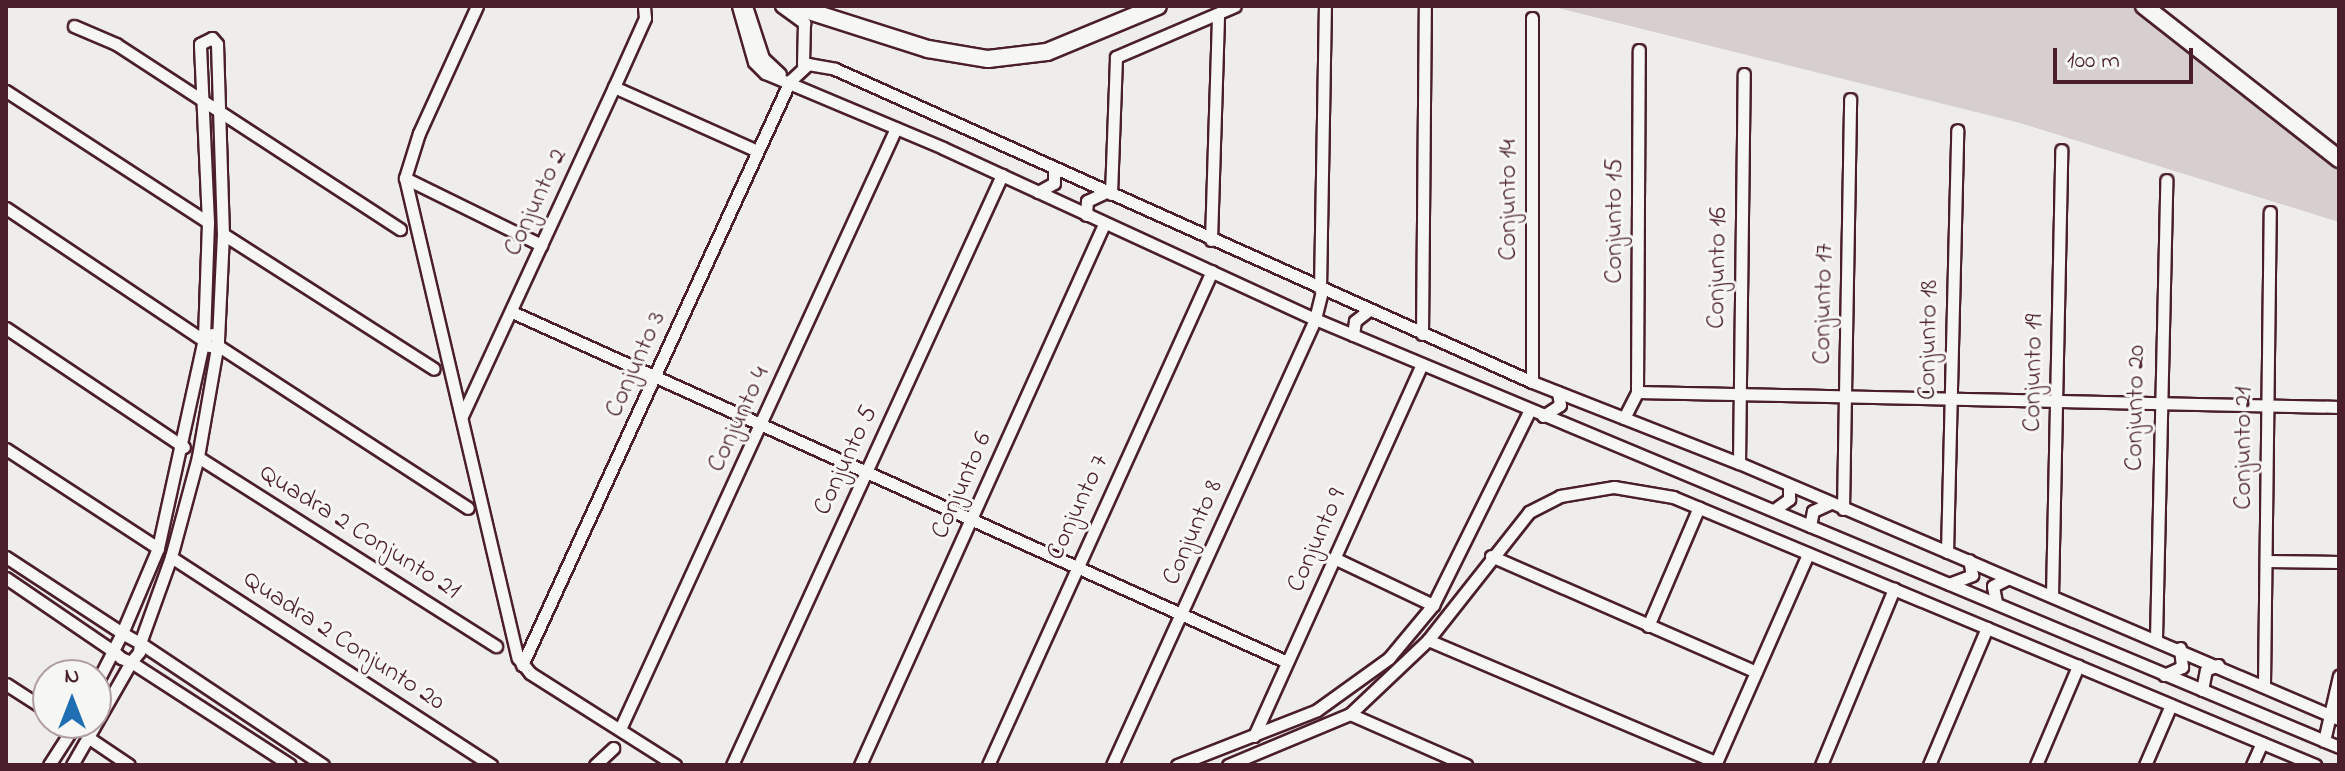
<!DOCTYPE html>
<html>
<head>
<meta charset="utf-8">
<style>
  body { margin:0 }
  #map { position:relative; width:2345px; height:771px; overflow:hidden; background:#efedea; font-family:"Indie Flower",sans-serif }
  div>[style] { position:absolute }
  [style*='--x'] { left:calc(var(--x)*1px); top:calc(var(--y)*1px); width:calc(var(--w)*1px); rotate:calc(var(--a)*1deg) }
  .green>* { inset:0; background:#d7cfce }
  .roads { filter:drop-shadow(2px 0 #4a1f2b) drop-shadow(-2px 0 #4a1f2b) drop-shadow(0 2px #4a1f2b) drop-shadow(0 -2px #4a1f2b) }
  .street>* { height:11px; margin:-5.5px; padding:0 5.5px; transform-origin:5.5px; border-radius:5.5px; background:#f6f6f2 }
  .secondary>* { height:16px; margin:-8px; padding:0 8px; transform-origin:8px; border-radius:8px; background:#f6f6f2 }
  span { translate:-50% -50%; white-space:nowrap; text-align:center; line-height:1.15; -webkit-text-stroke:6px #f6f6f2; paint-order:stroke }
  .street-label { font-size:26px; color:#4a1f2b }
  .frame { position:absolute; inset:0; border:8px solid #4a1f2b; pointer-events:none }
  .north { position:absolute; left:32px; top:659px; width:80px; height:80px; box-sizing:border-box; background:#f6f6f2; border:2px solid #b1a0a2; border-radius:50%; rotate:0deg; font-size:22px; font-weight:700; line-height:32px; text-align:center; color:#4a1f2b }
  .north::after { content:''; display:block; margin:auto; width:28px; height:36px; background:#1f6fb2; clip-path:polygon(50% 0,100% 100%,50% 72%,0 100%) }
  .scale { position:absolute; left:2053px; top:48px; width:140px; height:36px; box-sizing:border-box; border:4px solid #4a1f2b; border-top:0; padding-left:10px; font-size:24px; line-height:28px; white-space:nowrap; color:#4a1f2b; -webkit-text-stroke:6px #f6f6f2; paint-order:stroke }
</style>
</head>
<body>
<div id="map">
  <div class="green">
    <i style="clip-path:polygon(1550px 6px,2146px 6px,2339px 163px,2339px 222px,2020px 123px)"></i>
  </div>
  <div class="roads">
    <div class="street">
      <i style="--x:477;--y:6;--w:140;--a:114.5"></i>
      <i style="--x:419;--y:133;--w:47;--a:107.3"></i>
      <i style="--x:405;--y:178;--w:493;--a:76.8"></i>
      <i style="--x:518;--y:658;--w:19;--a:51"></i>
      <i style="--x:530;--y:673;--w:172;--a:32.4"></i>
      <i style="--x:738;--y:6;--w:58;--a:74.1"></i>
      <i style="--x:754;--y:62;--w:16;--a:45"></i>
      <i style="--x:765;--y:73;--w:193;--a:22.8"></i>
      <i style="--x:943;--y:148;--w:409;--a:24.7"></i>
      <i style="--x:1315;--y:319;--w:1110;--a:22.68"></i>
      <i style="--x:746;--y:6;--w:55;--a:71.9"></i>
      <i style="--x:763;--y:58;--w:23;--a:43"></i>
      <i style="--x:781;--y:6;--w:29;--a:36"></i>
      <i style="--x:804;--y:23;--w:42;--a:91.4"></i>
      <i style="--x:1532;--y:18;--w:364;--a:90"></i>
      <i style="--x:74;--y:26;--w:46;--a:23.2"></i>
      <i style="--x:116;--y:44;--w:339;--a:33.1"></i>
      <i style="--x:614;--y:87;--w:157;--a:24.1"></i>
      <i style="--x:6;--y:91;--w:241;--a:33"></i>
      <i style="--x:405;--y:178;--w:152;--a:26.2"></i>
      <i style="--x:1038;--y:192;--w:18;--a:-29"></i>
      <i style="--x:1054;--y:183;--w:15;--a:-90"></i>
      <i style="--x:1111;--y:194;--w:137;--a:-87.9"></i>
      <i style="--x:1116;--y:57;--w:129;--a:-23.2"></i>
      <i style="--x:6;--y:208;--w:237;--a:33.8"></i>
      <i style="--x:1086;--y:215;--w:14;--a:-86"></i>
      <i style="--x:1087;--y:201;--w:21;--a:-25"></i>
      <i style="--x:223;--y:234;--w:250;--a:32.6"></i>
      <i style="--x:1211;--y:240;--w:226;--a:-88.2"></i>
      <i style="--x:1320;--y:289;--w:283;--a:-89"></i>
      <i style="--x:512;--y:312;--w:850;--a:24.3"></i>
      <i style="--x:6;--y:328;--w:214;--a:33.8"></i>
      <i style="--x:1422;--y:334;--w:328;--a:-89.5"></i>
      <i style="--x:1353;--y:335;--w:14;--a:-82"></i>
      <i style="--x:1355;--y:321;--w:16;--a:-38"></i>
      <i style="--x:204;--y:337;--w:115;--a:-88"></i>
      <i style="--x:208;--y:222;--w:178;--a:-92.6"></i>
      <i style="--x:200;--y:44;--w:13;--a:-27"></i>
      <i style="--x:212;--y:38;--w:8;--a:50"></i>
      <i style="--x:217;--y:44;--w:190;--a:88.2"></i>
      <i style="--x:223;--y:234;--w:105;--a:92.7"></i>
      <i style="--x:217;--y:345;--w:299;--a:33"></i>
      <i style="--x:216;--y:347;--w:12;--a:-171"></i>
      <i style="--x:204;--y:345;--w:10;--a:-79"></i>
      <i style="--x:206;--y:335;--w:8;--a:-7"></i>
      <i style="--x:214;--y:334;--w:9;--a:63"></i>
      <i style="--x:218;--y:342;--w:117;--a:99.9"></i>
      <i style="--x:198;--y:457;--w:104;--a:105.1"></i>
      <i style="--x:171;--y:557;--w:91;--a:109.8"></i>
      <i style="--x:140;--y:643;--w:220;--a:33.7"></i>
      <i style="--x:1637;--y:392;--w:702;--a:1.22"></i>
      <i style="--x:462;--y:416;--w:362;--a:-65.2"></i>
      <i style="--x:614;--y:87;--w:76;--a:-65.8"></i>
      <i style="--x:645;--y:18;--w:12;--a:-95"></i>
      <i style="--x:1543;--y:416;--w:20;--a:-33"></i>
      <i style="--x:1560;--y:405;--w:13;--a:-99"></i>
      <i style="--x:1624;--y:418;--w:29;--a:-63"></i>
      <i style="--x:1637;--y:392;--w:342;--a:-89.7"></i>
      <i style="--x:6;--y:449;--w:181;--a:33.1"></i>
      <i style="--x:198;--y:457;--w:353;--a:32.4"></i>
      <i style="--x:1739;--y:463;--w:389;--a:-89.3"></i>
      <i style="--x:1843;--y:509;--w:410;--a:-89"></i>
      <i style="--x:1774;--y:510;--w:19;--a:-36"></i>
      <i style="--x:1789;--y:499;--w:13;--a:-90"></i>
      <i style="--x:1810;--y:526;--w:15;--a:-79"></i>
      <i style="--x:1813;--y:511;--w:17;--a:-24"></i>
      <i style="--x:1947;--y:552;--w:422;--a:-88.6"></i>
      <i style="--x:1491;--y:556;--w:289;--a:23.6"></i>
      <i style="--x:6;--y:557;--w:139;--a:33.2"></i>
      <i style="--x:122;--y:633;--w:92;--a:-67"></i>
      <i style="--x:158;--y:548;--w:210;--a:-77.6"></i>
      <i style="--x:171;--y:557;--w:382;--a:33"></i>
      <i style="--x:1334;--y:558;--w:110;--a:25.4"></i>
      <i style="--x:2267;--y:561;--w:72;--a:0.8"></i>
      <i style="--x:6;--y:578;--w:130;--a:34.3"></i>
      <i style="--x:113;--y:651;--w:37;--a:117"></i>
      <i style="--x:1949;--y:584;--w:25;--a:-21"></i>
      <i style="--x:1972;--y:575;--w:15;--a:-101"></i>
      <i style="--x:2052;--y:596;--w:446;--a:-88.8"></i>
      <i style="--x:1996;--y:602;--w:16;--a:-101"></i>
      <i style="--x:1993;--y:586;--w:16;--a:-27"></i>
      <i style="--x:1648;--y:626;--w:129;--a:-66.8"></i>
      <i style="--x:2156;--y:638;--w:458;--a:-88.7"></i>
      <i style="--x:1428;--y:640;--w:313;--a:23"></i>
      <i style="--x:522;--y:665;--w:643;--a:-65.35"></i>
      <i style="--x:790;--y:81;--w:25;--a:-43"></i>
      <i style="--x:808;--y:64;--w:27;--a:10"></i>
      <i style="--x:835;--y:69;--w:764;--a:24.18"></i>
      <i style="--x:1532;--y:382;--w:222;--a:21.4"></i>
      <i style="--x:1739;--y:463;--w:652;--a:23.11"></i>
      <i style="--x:2164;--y:675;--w:20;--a:-24"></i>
      <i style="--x:2182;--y:667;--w:19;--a:-96"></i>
      <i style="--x:6;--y:684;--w:50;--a:32.7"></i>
      <i style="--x:2264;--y:684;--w:472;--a:-89.3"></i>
      <i style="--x:2202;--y:690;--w:20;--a:-79"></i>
      <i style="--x:2206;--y:670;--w:13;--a:-23"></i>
      <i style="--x:1350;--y:714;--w:127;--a:23.7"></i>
      <i style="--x:620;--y:729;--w:661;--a:-65.33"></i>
      <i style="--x:1254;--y:736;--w:408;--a:-65.7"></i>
      <i style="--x:89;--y:738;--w:48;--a:34"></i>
      <i style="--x:2324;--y:741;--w:67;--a:-77"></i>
      <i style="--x:49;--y:765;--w:50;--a:-57.3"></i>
      <i style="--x:72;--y:765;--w:119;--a:-60.2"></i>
      <i style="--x:131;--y:662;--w:13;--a:-51"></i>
      <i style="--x:139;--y:652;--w:9;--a:-84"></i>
      <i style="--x:140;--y:643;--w:21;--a:-151"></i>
      <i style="--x:122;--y:633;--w:20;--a:117"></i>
      <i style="--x:113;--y:651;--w:11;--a:41"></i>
      <i style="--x:121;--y:658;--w:11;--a:22"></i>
      <i style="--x:131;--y:662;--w:189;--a:32.9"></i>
      <i style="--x:595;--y:765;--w:25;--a:-43"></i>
      <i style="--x:732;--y:765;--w:649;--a:-65.41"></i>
      <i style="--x:860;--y:765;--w:593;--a:-65.72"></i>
      <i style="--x:988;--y:765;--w:542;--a:-65.61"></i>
      <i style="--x:1112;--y:765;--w:490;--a:-65.5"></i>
      <i style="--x:1315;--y:319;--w:30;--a:-76"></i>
      <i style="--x:1177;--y:765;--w:150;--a:-21.4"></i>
      <i style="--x:1317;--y:710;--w:89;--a:-35.8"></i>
      <i style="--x:1389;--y:658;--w:69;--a:-50.3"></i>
      <i style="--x:1433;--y:605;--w:218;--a:-63.6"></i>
      <i style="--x:1228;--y:765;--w:132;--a:-22.7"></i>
      <i style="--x:1350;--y:714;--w:108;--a:-43.5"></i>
      <i style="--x:1428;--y:640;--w:163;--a:-51.7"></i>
      <i style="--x:1529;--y:512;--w:35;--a:-27"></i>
      <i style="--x:1560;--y:496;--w:55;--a:-9.5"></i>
      <i style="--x:1614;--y:487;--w:60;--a:9.6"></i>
      <i style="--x:1673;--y:497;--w:696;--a:22.66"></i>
      <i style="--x:1715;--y:765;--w:231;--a:-66.2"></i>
      <i style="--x:1821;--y:765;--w:191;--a:-67.5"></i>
      <i style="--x:1929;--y:765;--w:149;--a:-67.1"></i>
      <i style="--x:2036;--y:765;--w:108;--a:-67"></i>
      <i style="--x:2145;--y:765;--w:65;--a:-66.6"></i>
      <i style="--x:2252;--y:765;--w:24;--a:-66"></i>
    </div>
    <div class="secondary">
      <i style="--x:793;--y:6;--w:142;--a:17.7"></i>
      <i style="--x:928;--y:49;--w:61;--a:9.5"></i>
      <i style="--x:988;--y:59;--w:59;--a:-6.8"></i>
      <i style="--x:1047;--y:52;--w:120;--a:-22.5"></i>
      <i style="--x:2144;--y:6;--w:248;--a:38.1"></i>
    </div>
  </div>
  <div class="street-label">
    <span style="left:1510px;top:200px;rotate:-90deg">Conjunto 14</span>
    <span style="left:537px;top:203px;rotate:-65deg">Conjunto 2</span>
    <span style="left:1616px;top:221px;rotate:-90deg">Conjunto 15</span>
    <span style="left:1719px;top:268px;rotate:-89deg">Conjunto 16</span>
    <span style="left:1825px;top:304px;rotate:-89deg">Conjunto 17</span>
    <span style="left:1930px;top:340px;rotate:-89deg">Conjunto 18</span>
    <span style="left:637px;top:365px;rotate:-66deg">Conjunto 3</span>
    <span style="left:2035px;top:373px;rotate:-89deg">Conjunto 19</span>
    <span style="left:2137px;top:408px;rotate:-89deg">Conjunto 20</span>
    <span style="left:740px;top:420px;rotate:-65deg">Conjunto 4</span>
    <span style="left:2245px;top:448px;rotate:-90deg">Conjunto 21</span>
    <span style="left:847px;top:461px;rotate:-65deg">Conjunto 5</span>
    <span style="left:963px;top:486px;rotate:-66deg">Conjunto 6</span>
    <span style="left:1079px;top:508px;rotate:-65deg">Conjunto 7</span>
    <span style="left:359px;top:533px;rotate:32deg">Quadra 2 Conjunto 21</span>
    <span style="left:1194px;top:533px;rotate:-66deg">Conjunto 8</span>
    <span style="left:1318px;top:541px;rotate:-66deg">Conjunto 9</span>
    <span style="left:343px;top:642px;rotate:33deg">Quadra 2 Conjunto 20</span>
  </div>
  <div class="frame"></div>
  <div class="north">N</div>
  <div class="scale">100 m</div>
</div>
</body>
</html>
